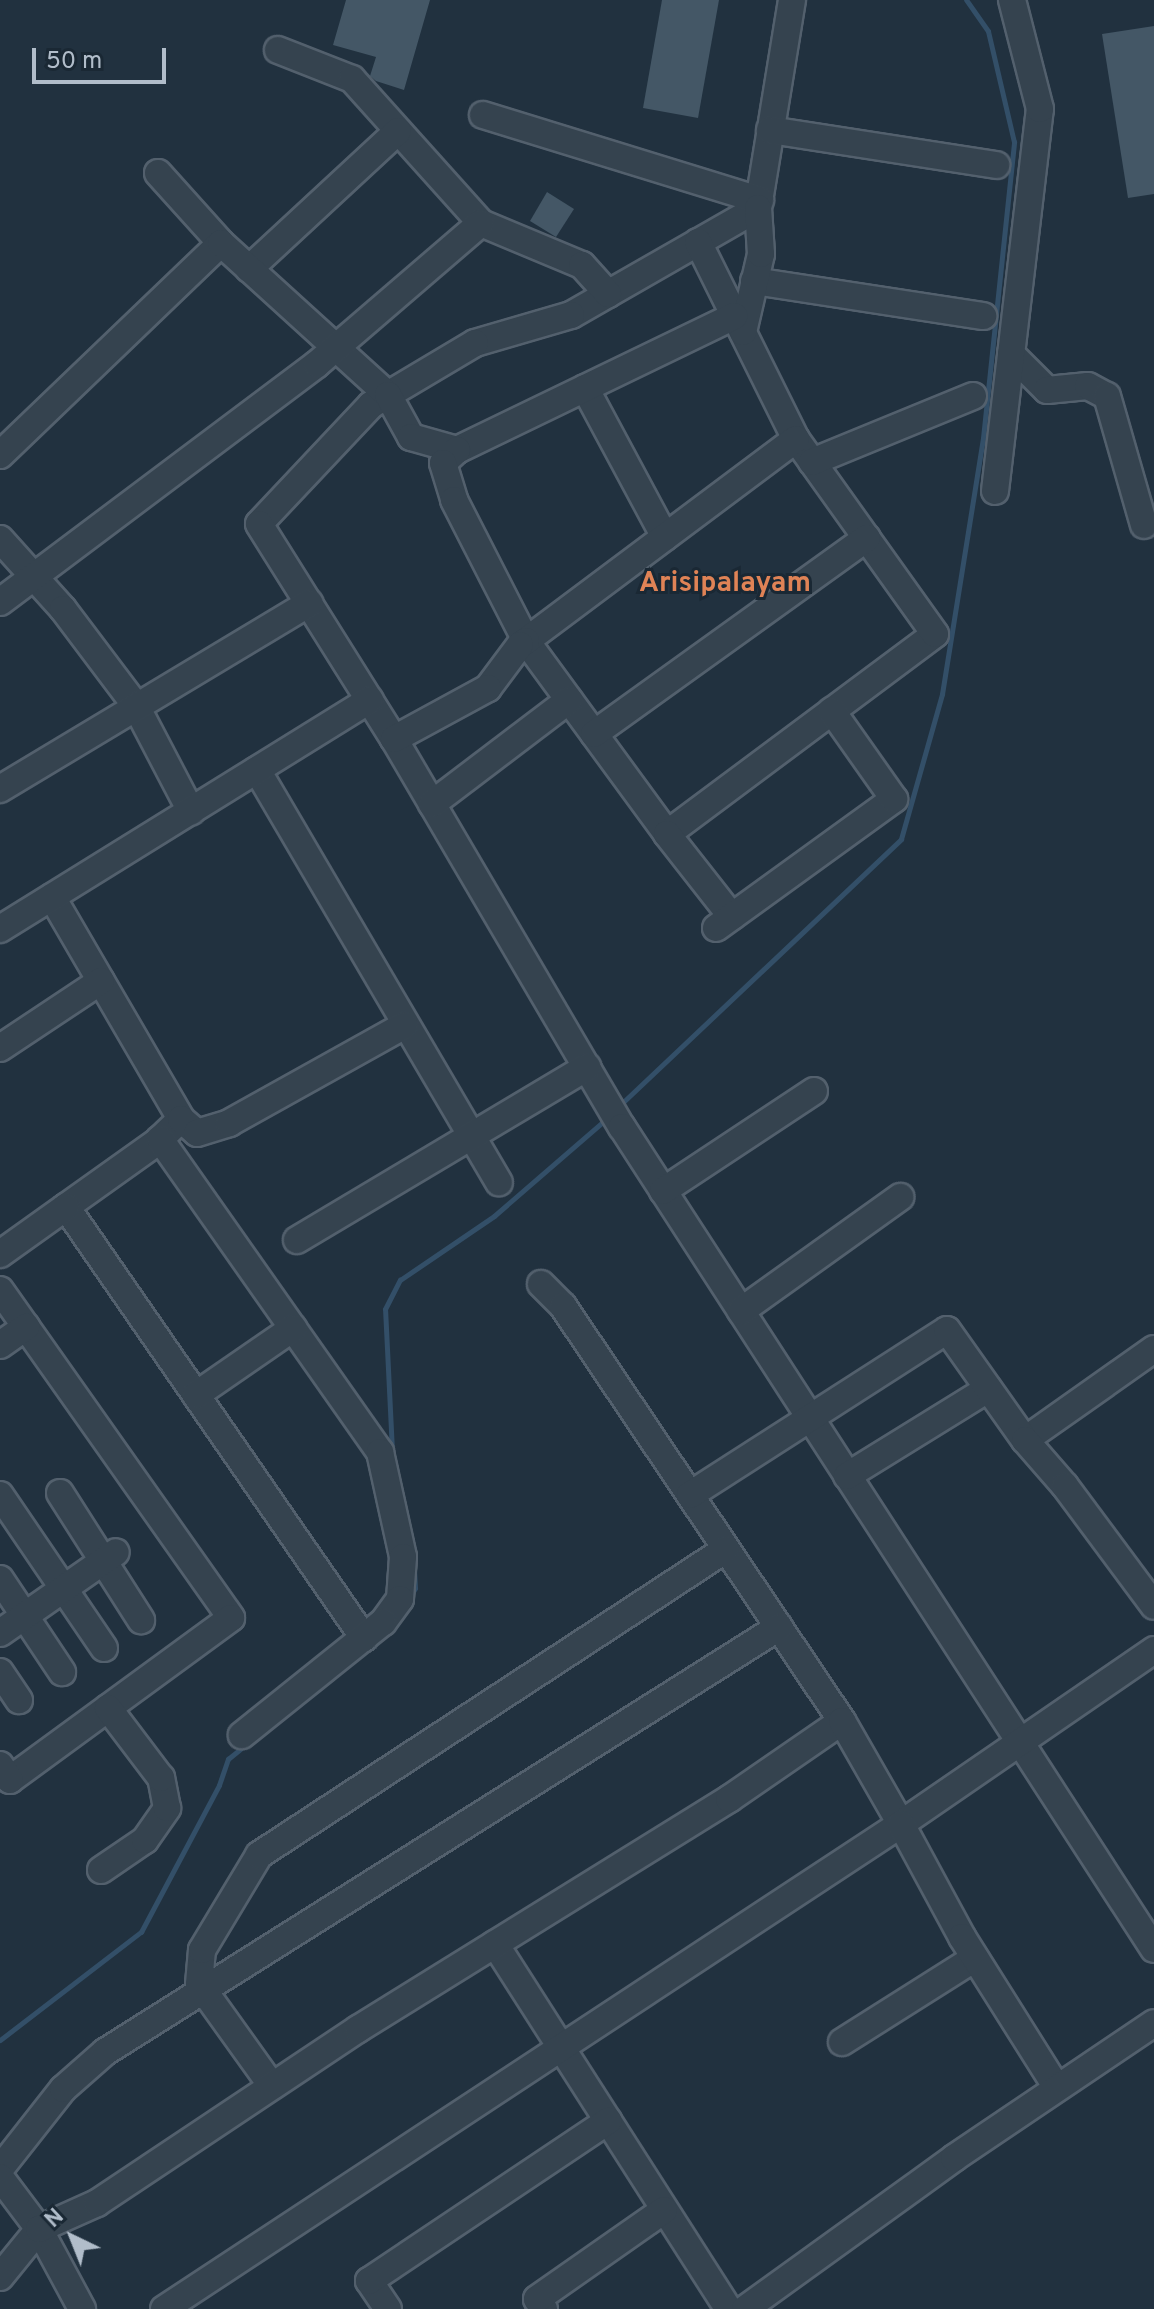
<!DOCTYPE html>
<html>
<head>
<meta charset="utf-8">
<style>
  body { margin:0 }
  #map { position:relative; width:1154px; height:2309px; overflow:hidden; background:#21313f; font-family:Overpass,sans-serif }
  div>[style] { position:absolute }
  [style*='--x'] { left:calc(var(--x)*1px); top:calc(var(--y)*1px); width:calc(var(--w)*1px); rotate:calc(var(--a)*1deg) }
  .stream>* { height:5px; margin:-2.5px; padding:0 2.5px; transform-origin:2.5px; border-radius:2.5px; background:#334f68 }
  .building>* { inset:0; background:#445766 }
  .roads { filter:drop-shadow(2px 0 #53606d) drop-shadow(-2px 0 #53606d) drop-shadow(0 2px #53606d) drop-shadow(0 -2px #53606d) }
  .minor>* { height:26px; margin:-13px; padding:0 13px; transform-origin:13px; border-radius:13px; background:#35434f }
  span { translate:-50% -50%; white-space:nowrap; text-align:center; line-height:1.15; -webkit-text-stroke:6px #1a2834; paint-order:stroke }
  .district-label { font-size:28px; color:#e08356; font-weight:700 }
  .north { position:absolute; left:32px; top:2197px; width:80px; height:80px; -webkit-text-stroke:6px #1a2834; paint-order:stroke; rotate:317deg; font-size:22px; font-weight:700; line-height:32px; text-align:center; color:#b1bdca }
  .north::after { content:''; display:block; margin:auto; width:28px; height:36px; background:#b1bdca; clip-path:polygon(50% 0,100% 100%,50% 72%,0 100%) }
  .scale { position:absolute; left:32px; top:48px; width:134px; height:36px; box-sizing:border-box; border:4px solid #b1bdca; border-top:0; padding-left:10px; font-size:24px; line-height:28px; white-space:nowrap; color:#b1bdca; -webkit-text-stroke:6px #1a2834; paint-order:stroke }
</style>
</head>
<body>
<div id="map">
  <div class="stream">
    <i style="--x:620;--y:1105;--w:387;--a:-43.4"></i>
    <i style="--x:901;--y:839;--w:151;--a:-74.2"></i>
    <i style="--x:942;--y:694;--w:259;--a:-80.9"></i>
    <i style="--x:983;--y:438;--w:298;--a:-84"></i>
    <i style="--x:1014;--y:142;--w:114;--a:-103.2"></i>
    <i style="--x:988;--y:31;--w:38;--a:-125"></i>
    <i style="--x:392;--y:1451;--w:142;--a:-92.8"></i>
    <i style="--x:385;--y:1309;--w:33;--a:-63"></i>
    <i style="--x:400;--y:1280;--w:114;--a:-34.2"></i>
    <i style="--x:494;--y:1216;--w:150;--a:-40.9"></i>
    <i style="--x:411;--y:1595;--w:8;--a:-60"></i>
    <i style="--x:415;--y:1588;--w:18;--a:-93"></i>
    <i style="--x:0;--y:2040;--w:178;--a:-37.5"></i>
    <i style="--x:141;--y:1932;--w:166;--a:-62"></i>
    <i style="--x:219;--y:1785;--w:28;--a:-71"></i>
    <i style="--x:228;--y:1759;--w:22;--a:-39"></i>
  </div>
  <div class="building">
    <i style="clip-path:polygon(346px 0,430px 0,404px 90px,376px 81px,370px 76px,376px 57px,333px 45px)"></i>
    <i style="clip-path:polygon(662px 0,719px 0,698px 118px,643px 108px)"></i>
    <i style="clip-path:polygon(1154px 26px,1154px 194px,1128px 198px,1102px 34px)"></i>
    <i style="clip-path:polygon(547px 192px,574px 209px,556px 237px,530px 221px)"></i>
  </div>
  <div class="roads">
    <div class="minor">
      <i style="--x:792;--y:0;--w:211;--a:99.3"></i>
      <i style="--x:758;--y:208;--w:215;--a:150.2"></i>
      <i style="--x:571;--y:315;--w:100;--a:163.7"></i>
      <i style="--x:475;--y:343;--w:121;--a:149.2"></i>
      <i style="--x:371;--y:405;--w:163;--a:133.3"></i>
      <i style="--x:259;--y:524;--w:254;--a:57.9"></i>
      <i style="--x:394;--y:739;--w:450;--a:59.6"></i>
      <i style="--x:622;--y:1127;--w:979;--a:57.09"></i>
      <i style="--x:278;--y:50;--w:79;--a:21.4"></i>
      <i style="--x:352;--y:79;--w:193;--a:48.1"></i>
      <i style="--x:481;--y:223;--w:109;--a:22.6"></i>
      <i style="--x:582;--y:265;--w:39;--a:48"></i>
      <i style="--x:483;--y:115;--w:290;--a:17.1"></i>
      <i style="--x:770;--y:130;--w:229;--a:8.8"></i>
      <i style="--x:158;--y:173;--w:94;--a:48"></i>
      <i style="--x:698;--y:242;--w:220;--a:63.6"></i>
      <i style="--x:249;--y:269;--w:203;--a:-42.8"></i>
      <i style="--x:754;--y:281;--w:232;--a:8.7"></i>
      <i style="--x:743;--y:332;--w:80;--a:-77"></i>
      <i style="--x:761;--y:254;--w:46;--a:-93.7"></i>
      <i style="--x:1011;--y:354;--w:51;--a:45"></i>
      <i style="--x:1047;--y:390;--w:41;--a:-5.6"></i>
      <i style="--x:1088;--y:386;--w:21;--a:28"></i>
      <i style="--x:1107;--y:396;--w:134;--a:74"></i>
      <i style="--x:585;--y:388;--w:169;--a:61.8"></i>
      <i style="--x:457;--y:450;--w:308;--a:-25.8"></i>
      <i style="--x:0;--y:455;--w:306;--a:-43.8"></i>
      <i style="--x:221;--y:243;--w:226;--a:42.3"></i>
      <i style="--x:388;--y:395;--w:48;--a:61.3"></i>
      <i style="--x:411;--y:437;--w:48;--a:15.8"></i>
      <i style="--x:457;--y:450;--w:19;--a:137"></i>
      <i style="--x:443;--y:463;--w:39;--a:73"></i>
      <i style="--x:454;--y:500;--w:158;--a:62.9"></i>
      <i style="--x:526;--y:641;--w:239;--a:53.8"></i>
      <i style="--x:667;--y:834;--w:334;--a:-36.7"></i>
      <i style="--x:935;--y:634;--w:239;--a:-125.5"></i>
      <i style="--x:796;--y:439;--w:337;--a:143.2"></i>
      <i style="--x:526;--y:641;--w:7;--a:146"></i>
      <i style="--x:520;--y:645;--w:54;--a:126.7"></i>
      <i style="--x:488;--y:688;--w:107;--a:151.5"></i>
      <i style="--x:812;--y:462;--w:174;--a:-22.3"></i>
      <i style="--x:995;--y:491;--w:385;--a:-83.3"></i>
      <i style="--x:1040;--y:109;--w:113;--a:-104.4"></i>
      <i style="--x:0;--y:539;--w:94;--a:48"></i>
      <i style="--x:63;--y:609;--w:121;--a:53"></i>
      <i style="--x:136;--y:706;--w:119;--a:62.4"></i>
      <i style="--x:0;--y:602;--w:396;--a:-36.9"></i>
      <i style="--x:317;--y:364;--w:216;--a:-40.7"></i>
      <i style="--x:594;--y:734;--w:336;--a:-35.7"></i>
      <i style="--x:257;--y:770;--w:478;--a:59.6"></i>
      <i style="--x:0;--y:789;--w:361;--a:-31"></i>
      <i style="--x:432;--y:804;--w:172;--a:-37.2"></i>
      <i style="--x:667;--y:834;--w:105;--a:51.9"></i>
      <i style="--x:52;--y:897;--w:257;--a:59.8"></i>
      <i style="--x:181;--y:1119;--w:33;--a:136"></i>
      <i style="--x:157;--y:1142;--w:112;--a:144.5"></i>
      <i style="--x:66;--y:1207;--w:524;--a:55.34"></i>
      <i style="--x:716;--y:928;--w:220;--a:-35.9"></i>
      <i style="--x:894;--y:799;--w:108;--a:-125.2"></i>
      <i style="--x:0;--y:929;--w:435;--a:-31.8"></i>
      <i style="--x:0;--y:1048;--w:121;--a:-33.6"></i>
      <i style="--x:181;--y:1119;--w:21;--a:41"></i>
      <i style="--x:197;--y:1133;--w:34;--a:-17"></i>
      <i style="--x:229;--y:1123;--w:201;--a:-29.1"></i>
      <i style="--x:160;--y:1139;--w:383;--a:54.9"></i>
      <i style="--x:380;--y:1452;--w:107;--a:77.6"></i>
      <i style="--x:403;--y:1557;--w:42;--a:94.1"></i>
      <i style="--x:400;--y:1599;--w:29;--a:126"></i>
      <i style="--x:383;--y:1622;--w:181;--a:141.3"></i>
      <i style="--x:663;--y:1191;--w:181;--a:-33.5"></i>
      <i style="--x:297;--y:1240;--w:338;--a:-30.8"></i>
      <i style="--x:0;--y:1254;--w:81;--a:-35.5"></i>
      <i style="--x:541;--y:1284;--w:31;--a:45"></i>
      <i style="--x:563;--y:1306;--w:500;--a:56.09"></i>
      <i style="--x:0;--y:1290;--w:401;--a:54.8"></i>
      <i style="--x:231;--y:1618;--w:274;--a:143.8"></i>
      <i style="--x:10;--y:1780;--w:18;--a:-124"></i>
      <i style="--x:741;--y:1311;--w:196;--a:-35.6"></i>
      <i style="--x:0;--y:1345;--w:32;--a:-35"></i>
      <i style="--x:196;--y:1395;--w:118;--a:-34.6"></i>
      <i style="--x:1025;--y:1440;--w:158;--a:-35.2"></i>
      <i style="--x:847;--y:1476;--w:166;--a:-31.7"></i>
      <i style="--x:60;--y:1493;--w:151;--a:57.5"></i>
      <i style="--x:0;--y:1495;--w:185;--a:55.8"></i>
      <i style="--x:690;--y:1495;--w:305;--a:-32.7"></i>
      <i style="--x:947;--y:1330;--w:135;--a:54.7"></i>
      <i style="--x:1025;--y:1440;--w:61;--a:49"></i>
      <i style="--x:1065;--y:1486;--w:149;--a:53.4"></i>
      <i style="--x:0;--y:1579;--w:112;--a:56.3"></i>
      <i style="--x:0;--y:1633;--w:141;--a:-34.9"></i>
      <i style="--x:0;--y:1672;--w:34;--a:56"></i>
      <i style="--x:101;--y:1870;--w:53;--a:-34.3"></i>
      <i style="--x:145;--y:1840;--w:39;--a:-55"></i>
      <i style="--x:167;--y:1808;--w:31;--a:-101"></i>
      <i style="--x:161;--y:1778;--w:88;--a:-127.1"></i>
      <i style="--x:495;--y:1944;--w:433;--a:57.4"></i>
      <i style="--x:842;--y:2042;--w:157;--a:-32.3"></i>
      <i style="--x:272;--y:2086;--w:125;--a:-125.6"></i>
      <i style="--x:199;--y:1984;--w:34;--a:-85"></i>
      <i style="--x:202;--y:1950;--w:111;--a:-59"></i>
      <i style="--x:259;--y:1855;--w:558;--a:-33.23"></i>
      <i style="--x:0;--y:2169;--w:102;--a:-51.8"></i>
      <i style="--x:63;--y:2089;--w:56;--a:-41.4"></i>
      <i style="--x:105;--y:2052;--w:797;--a:-32.23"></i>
      <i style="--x:0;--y:2177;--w:65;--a:53.1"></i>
      <i style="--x:39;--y:2229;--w:91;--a:61.7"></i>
      <i style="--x:0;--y:2277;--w:62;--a:-50.9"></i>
      <i style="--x:39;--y:2229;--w:64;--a:-24.1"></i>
      <i style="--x:97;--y:2203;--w:314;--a:-33.7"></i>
      <i style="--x:358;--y:2029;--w:437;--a:-31.8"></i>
      <i style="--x:729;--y:1799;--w:137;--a:-34.6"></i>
      <i style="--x:842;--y:1721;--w:119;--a:60.2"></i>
      <i style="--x:901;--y:1824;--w:307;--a:-34.5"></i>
      <i style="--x:164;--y:2309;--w:882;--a:-33.35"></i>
      <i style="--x:901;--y:1824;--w:128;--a:61.6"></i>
      <i style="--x:962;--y:1937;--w:178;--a:57.8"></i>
      <i style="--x:388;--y:2309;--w:34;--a:-124"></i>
      <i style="--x:369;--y:2281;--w:288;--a:-33.8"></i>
      <i style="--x:544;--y:2309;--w:12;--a:-125"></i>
      <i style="--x:537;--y:2299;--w:155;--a:-35"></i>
      <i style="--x:745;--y:2309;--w:258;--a:-35.8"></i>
      <i style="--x:954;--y:2158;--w:241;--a:-34"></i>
    </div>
  </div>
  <div class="district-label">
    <span style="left:725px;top:584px">Arisipalayam</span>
  </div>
  <div class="north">N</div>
  <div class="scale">50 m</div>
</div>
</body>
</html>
